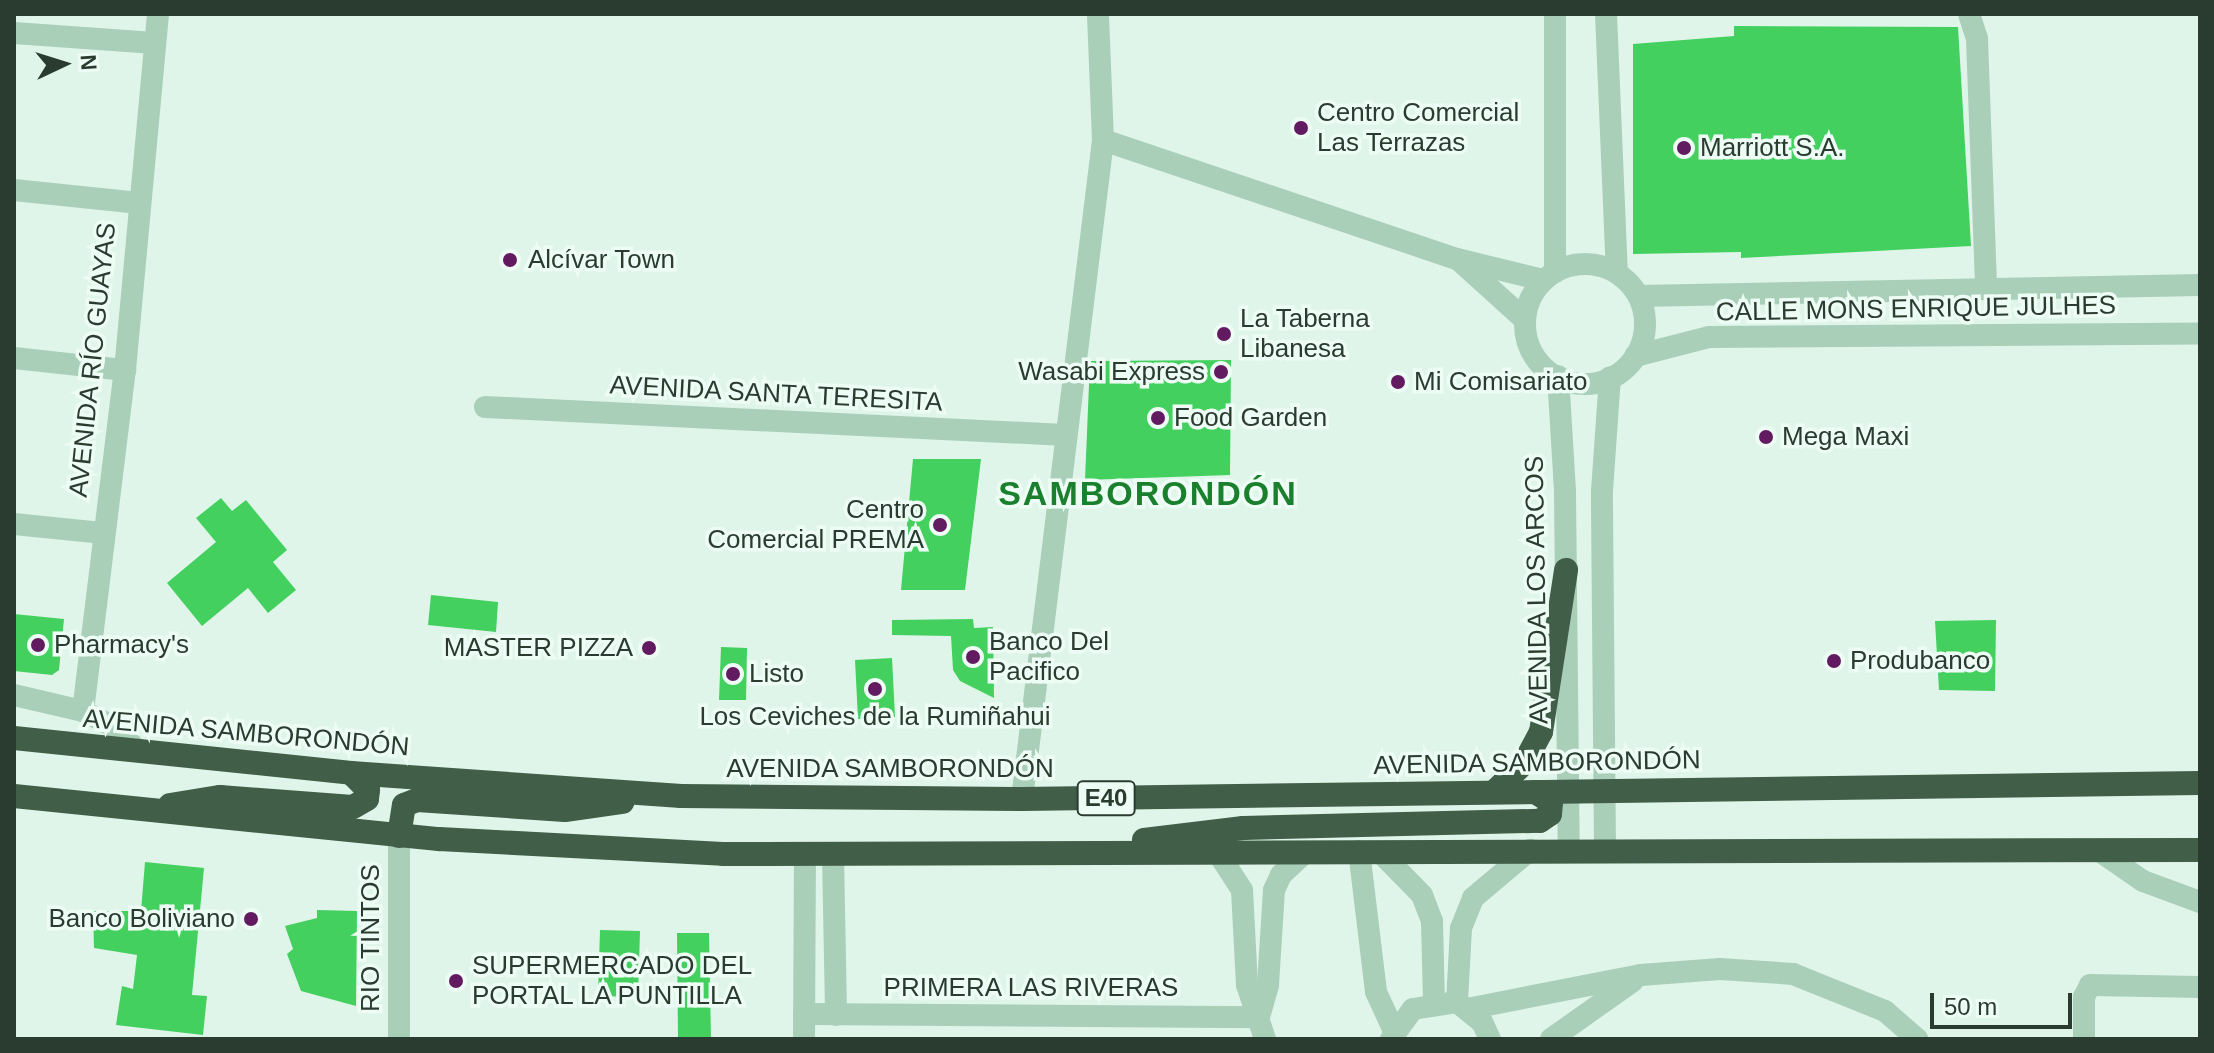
<!DOCTYPE html>
<html>
<head>
<meta charset="utf-8">
<style>
  body { margin:0 }
  #map { position:relative; width:2214px; height:1053px; overflow:hidden; background:#e0f5ea; font-family:Arial,sans-serif }
  div>[style] { position:absolute }
  [style*='--x'] { left:calc(var(--x)*1px); top:calc(var(--y)*1px); width:calc(var(--w)*1px); rotate:calc(var(--a)*1deg) }
  .building>* { inset:0; background:#43d05f }
  .street>* { height:22px; margin:-11px; padding:0 11px; transform-origin:11px; border-radius:11px; background:#aacfb9 }
  .street>.ring { margin:-11px; padding:0; box-sizing:content-box; background:none; border:22px solid #aacfb9; border-radius:50% }
  .highway>* { height:24px; margin:-12px; padding:0 12px; transform-origin:12px; border-radius:12px; background:#405e48 }
  .dots>* { width:22px; height:22px; translate:-50% -50%; box-sizing:border-box; border:4px solid #edfcf4; border-radius:50% }
  span { translate:-50% -50%; white-space:nowrap; text-align:center; line-height:1.15; -webkit-text-stroke:7px #edfcf4; paint-order:stroke }
  .shield-label span { padding:2px 6px; background:#edfcf4; border:2px solid; border-radius:6px; -webkit-text-stroke-width:0 }
  .shield-label { font-size:24px; color:#2a3c2f; font-weight:700 }
  .poi-label { font-size:26px; color:#2a3c2f }
  .left { translate:0 -50%; text-align:left }
  .right { translate:-100% -50%; text-align:right }
  .street-label { font-size:26px; color:#2a3c2f }
  .district-label { font-size:34px; color:#1a802e; font-weight:700; letter-spacing:2px }
  .frame { position:absolute; inset:0; border:16px solid #2a3c2f; pointer-events:none }
  .north { position:absolute; left:24px; top:24px; width:80px; height:80px; -webkit-text-stroke:6px #edfcf4; paint-order:stroke; rotate:86deg; font-size:22px; font-weight:700; line-height:32px; text-align:center; color:#2a3c2f }
  .north::after { content:''; display:block; margin:auto; width:28px; height:36px; background:#2a3c2f; clip-path:polygon(50% 0,100% 100%,50% 72%,0 100%) }
  .scale { position:absolute; left:1930px; top:993px; width:142px; height:36px; box-sizing:border-box; border:4px solid #2a3c2f; border-top:0; padding-left:10px; font-size:24px; line-height:28px; white-space:nowrap; color:#2a3c2f; -webkit-text-stroke:6px #edfcf4; paint-order:stroke }
</style>
</head>
<body>
<div id="map">
  <div class="building">
    <i style="clip-path:polygon(1734px 26px,1958px 27px,1971px 246px,1741px 258px,1741px 252px,1633px 254px,1633px 44px,1734px 36px)"></i>
    <i style="clip-path:polygon(1231px 360px,1230px 475px,1085px 480px,1090px 361px)"></i>
    <i style="clip-path:polygon(913px 459px,981px 459px,965px 590px,901px 590px)"></i>
    <i style="clip-path:polygon(221px 498px,232px 511px,246px 500px,287px 550px,273px 562px,296px 590px,268px 613px,248px 588px,202px 626px,167px 583px,216px 542px,196px 518px)"></i>
    <i style="clip-path:polygon(431px 595px,498px 602px,496px 632px,428px 625px)"></i>
    <i style="clip-path:polygon(14px 614px,64px 619px,59px 670px,52px 675px,14px 671px)"></i>
    <i style="clip-path:polygon(973px 619px,974px 628px,993px 627px,994px 698px,960px 681px,953px 670px,951px 636px,892px 635px,892px 620px)"></i>
    <i style="clip-path:polygon(1996px 620px,1995px 691px,1939px 690px,1935px 621px)"></i>
    <i style="clip-path:polygon(721px 647px,747px 648px,746px 700px,719px 700px)"></i>
    <i style="clip-path:polygon(892px 658px,895px 717px,858px 719px,855px 660px)"></i>
    <i style="clip-path:polygon(145px 862px,204px 868px,192px 995px,207px 996px,203px 1035px,116px 1025px,122px 986px,133px 989px,137px 955px,94px 948px,93px 911px,141px 911px)"></i>
    <i style="clip-path:polygon(317px 910px,357px 911px,356px 1006px,301px 991px,287px 954px,293px 949px,285px 926px,317px 918px)"></i>
    <i style="clip-path:polygon(600px 930px,640px 931px,638px 997px,598px 996px)"></i>
    <i style="clip-path:polygon(677px 933px,709px 933px,711px 1039px,678px 1039px)"></i>
  </div>
  <div class="street">
    <i style="--x:1555;--y:14;--w:258;--a:90"></i>
    <i style="--x:1606;--y:14;--w:259;--a:87.6"></i>
    <i style="--x:1969;--y:14;--w:26;--a:72"></i>
    <i style="--x:1977;--y:39;--w:247;--a:87.9"></i>
    <i style="--x:14;--y:33;--w:141;--a:4.1"></i>
    <i style="--x:1103;--y:140;--w:373;--a:18.6"></i>
    <i style="--x:1457;--y:259;--w:89;--a:13.7"></i>
    <i style="--x:14;--y:190;--w:126;--a:5.9"></i>
    <i style="--x:1461;--y:262;--w:85;--a:42.1"></i>
    <i class="ring" style="left:1525px;top:264px;width:98px;height:98px"></i>
    <i style="--x:1639;--y:296;--w:561;--a:-1.12"></i>
    <i style="--x:1635;--y:356;--w:76;--a:-14.4"></i>
    <i style="--x:1709;--y:337;--w:491;--a:-0.4"></i>
    <i style="--x:14;--y:358;--w:112;--a:6.2"></i>
    <i style="--x:1558;--y:376;--w:116;--a:86.5"></i>
    <i style="--x:1565;--y:492;--w:358;--a:89.4"></i>
    <i style="--x:485;--y:407;--w:581;--a:2.76"></i>
    <i style="--x:14;--y:524;--w:88;--a:5.8"></i>
    <i style="--x:14;--y:695;--w:71;--a:13.1"></i>
    <i style="--x:83;--y:711;--w:38;--a:27"></i>
    <i style="--x:117;--y:728;--w:31;--a:48"></i>
    <i style="--x:83;--y:711;--w:344;--a:-83"></i>
    <i style="--x:125;--y:370;--w:358;--a:-84.7"></i>
    <i style="--x:1022;--y:799;--w:664;--a:-82.99"></i>
    <i style="--x:1103;--y:140;--w:126;--a:-92.3"></i>
    <i style="--x:1605;--y:850;--w:359;--a:-90.5"></i>
    <i style="--x:1602;--y:491;--w:114;--a:-86"></i>
    <i style="--x:2098;--y:850;--w:55;--a:34.6"></i>
    <i style="--x:2143;--y:881;--w:61;--a:20.2"></i>
    <i style="--x:1359;--y:851;--w:142;--a:83.1"></i>
    <i style="--x:1376;--y:992;--w:43;--a:65.2"></i>
    <i style="--x:1380;--y:852;--w:60;--a:45.7"></i>
    <i style="--x:1422;--y:895;--w:28;--a:69"></i>
    <i style="--x:1432;--y:921;--w:81;--a:88.6"></i>
    <i style="--x:1218;--y:853;--w:44;--a:57"></i>
    <i style="--x:1242;--y:890;--w:95;--a:87"></i>
    <i style="--x:1247;--y:985;--w:57;--a:71.6"></i>
    <i style="--x:833;--y:855;--w:160;--a:88.9"></i>
    <i style="--x:1457;--y:1002;--w:74;--a:-86.9"></i>
    <i style="--x:1461;--y:928;--w:32;--a:-68"></i>
    <i style="--x:1473;--y:898;--w:75;--a:-40.1"></i>
    <i style="--x:1467;--y:1009;--w:177;--a:-11.1"></i>
    <i style="--x:1641;--y:975;--w:79;--a:-4.3"></i>
    <i style="--x:1720;--y:969;--w:73;--a:3.9"></i>
    <i style="--x:1793;--y:974;--w:99;--a:21.9"></i>
    <i style="--x:1885;--y:1011;--w:43;--a:41.2"></i>
    <i style="--x:804;--y:1014;--w:455;--a:0.4"></i>
    <i style="--x:1259;--y:1017;--w:33;--a:-74"></i>
    <i style="--x:1268;--y:985;--w:95;--a:-86.4"></i>
    <i style="--x:1274;--y:890;--w:17;--a:-65"></i>
    <i style="--x:1281;--y:875;--w:34;--a:-43"></i>
    <i style="--x:399;--y:1039;--w:203;--a:-90"></i>
    <i style="--x:804;--y:1039;--w:184;--a:-89.7"></i>
    <i style="--x:1391;--y:1039;--w:37;--a:-54"></i>
    <i style="--x:1413;--y:1009;--w:45;--a:-9"></i>
    <i style="--x:1457;--y:1002;--w:32;--a:39"></i>
    <i style="--x:1482;--y:1022;--w:19;--a:65"></i>
    <i style="--x:1551;--y:1039;--w:100;--a:-35.3"></i>
    <i style="--x:2084;--y:1039;--w:42;--a:-90"></i>
    <i style="--x:2084;--y:997;--w:13;--a:-63"></i>
    <i style="--x:2090;--y:985;--w:110;--a:1"></i>
  </div>
  <div class="highway">
    <i style="--x:14;--y:738;--w:339;--a:5.9"></i>
    <i style="--x:351;--y:773;--w:331;--a:4"></i>
    <i style="--x:681;--y:796;--w:341;--a:0.5"></i>
    <i style="--x:1022;--y:799;--w:1178;--a:-0.78"></i>
    <i style="--x:1494;--y:792;--w:43;--a:-44.1"></i>
    <i style="--x:1525;--y:762;--w:34;--a:-62"></i>
    <i style="--x:1541;--y:732;--w:164;--a:-81.2"></i>
    <i style="--x:14;--y:796;--w:427;--a:5.8"></i>
    <i style="--x:439;--y:839;--w:284;--a:3"></i>
    <i style="--x:723;--y:854;--w:1477;--a:-0.16"></i>
    <i style="--x:170;--y:805;--w:51;--a:-9.1"></i>
    <i style="--x:220;--y:797;--w:133;--a:4.3"></i>
    <i style="--x:353;--y:807;--w:16;--a:-30"></i>
    <i style="--x:367;--y:799;--w:9;--a:-84"></i>
    <i style="--x:368;--y:790;--w:24;--a:-135"></i>
    <i style="--x:399;--y:836;--w:31;--a:-81"></i>
    <i style="--x:404;--y:805;--w:14;--a:-21"></i>
    <i style="--x:417;--y:800;--w:148;--a:3.9"></i>
    <i style="--x:565;--y:810;--w:58;--a:-8"></i>
    <i style="--x:1144;--y:840;--w:100;--a:-6.9"></i>
    <i style="--x:1243;--y:828;--w:297;--a:-1.4"></i>
    <i style="--x:1540;--y:821;--w:12;--a:-35"></i>
    <i style="--x:1550;--y:814;--w:12;--a:-85"></i>
    <i style="--x:1551;--y:802;--w:19;--a:-148"></i>
  </div>
  <div class="dots">
    <i style="left:1301px;top:128px;background:#621b60"></i>
    <i style="left:1684px;top:148px;background:#621b60"></i>
    <i style="left:510px;top:260px;background:#621b60"></i>
    <i style="left:1224px;top:334px;background:#621b60"></i>
    <i style="left:1221px;top:372px;background:#621b60"></i>
    <i style="left:1398px;top:382px;background:#621b60"></i>
    <i style="left:1158px;top:418px;background:#621b60"></i>
    <i style="left:1766px;top:437px;background:#621b60"></i>
    <i style="left:940px;top:525px;background:#621b60"></i>
    <i style="left:38px;top:645px;background:#621b60"></i>
    <i style="left:649px;top:648px;background:#621b60"></i>
    <i style="left:973px;top:657px;background:#621b60"></i>
    <i style="left:1834px;top:661px;background:#621b60"></i>
    <i style="left:733px;top:674px;background:#621b60"></i>
    <i style="left:875px;top:689px;background:#621b60"></i>
    <i style="left:251px;top:919px;background:#621b60"></i>
    <i style="left:456px;top:981px;background:#621b60"></i>
  </div>
  <div class="shield-label">
    <span style="left:1106px;top:798px">E40</span>
  </div>
  <div class="poi-label">
    <span class="left" style="left:1317px;top:128px">Centro Comercial<br>Las Terrazas</span>
    <span class="left" style="left:1700px;top:148px">Marriott S.A.</span>
    <span class="left" style="left:528px;top:260px">Alcívar Town</span>
    <span class="left" style="left:1240px;top:334px">La Taberna<br>Libanesa</span>
    <span class="right" style="left:1205px;top:372px">Wasabi Express</span>
    <span class="left" style="left:1414px;top:382px">Mi Comisariato</span>
    <span class="left" style="left:1174px;top:418px">Food Garden</span>
    <span class="left" style="left:1782px;top:437px">Mega Maxi</span>
    <span class="right" style="left:924px;top:525px">Centro<br>Comercial PREMA</span>
    <span class="left" style="left:989px;top:657px">Banco Del<br>Pacifico</span>
    <span class="left" style="left:54px;top:645px">Pharmacy's</span>
    <span class="right" style="left:633px;top:648px">MASTER PIZZA</span>
    <span class="left" style="left:1850px;top:661px">Produbanco</span>
    <span class="left" style="left:749px;top:674px">Listo</span>
    <span style="left:875px;top:717px">Los Ceviches de la Rumiñahui</span>
    <span class="right" style="left:235px;top:919px">Banco Boliviano</span>
    <span class="left" style="left:472px;top:981px">SUPERMERCADO DEL<br>PORTAL LA PUNTILLA</span>
  </div>
  <div class="street-label">
    <span style="left:1916px;top:309px;rotate:-1deg">CALLE MONS ENRIQUE JULHES</span>
    <span style="left:93px;top:360px;rotate:-84deg">AVENIDA RÍO GUAYAS</span>
    <span style="left:776px;top:394px;rotate:3deg">AVENIDA SANTA TERESITA</span>
    <span style="left:1537px;top:590px;rotate:-91deg">AVENIDA LOS ARCOS</span>
    <span style="left:246px;top:733px;rotate:5deg">AVENIDA SAMBORONDÓN</span>
    <span style="left:1537px;top:763px;rotate:-1deg">AVENIDA SAMBORONDÓN</span>
    <span style="left:890px;top:769px">AVENIDA SAMBORONDÓN</span>
    <span style="left:371px;top:938px;rotate:-90deg">RIO TINTOS</span>
    <span style="left:1031px;top:988px">PRIMERA LAS RIVERAS</span>
  </div>
  <div class="district-label">
    <span style="left:1148px;top:494px">SAMBORONDÓN</span>
  </div>
  <div class="frame"></div>
  <div class="north">N</div>
  <div class="scale">50 m</div>
</div>
</body>
</html>
